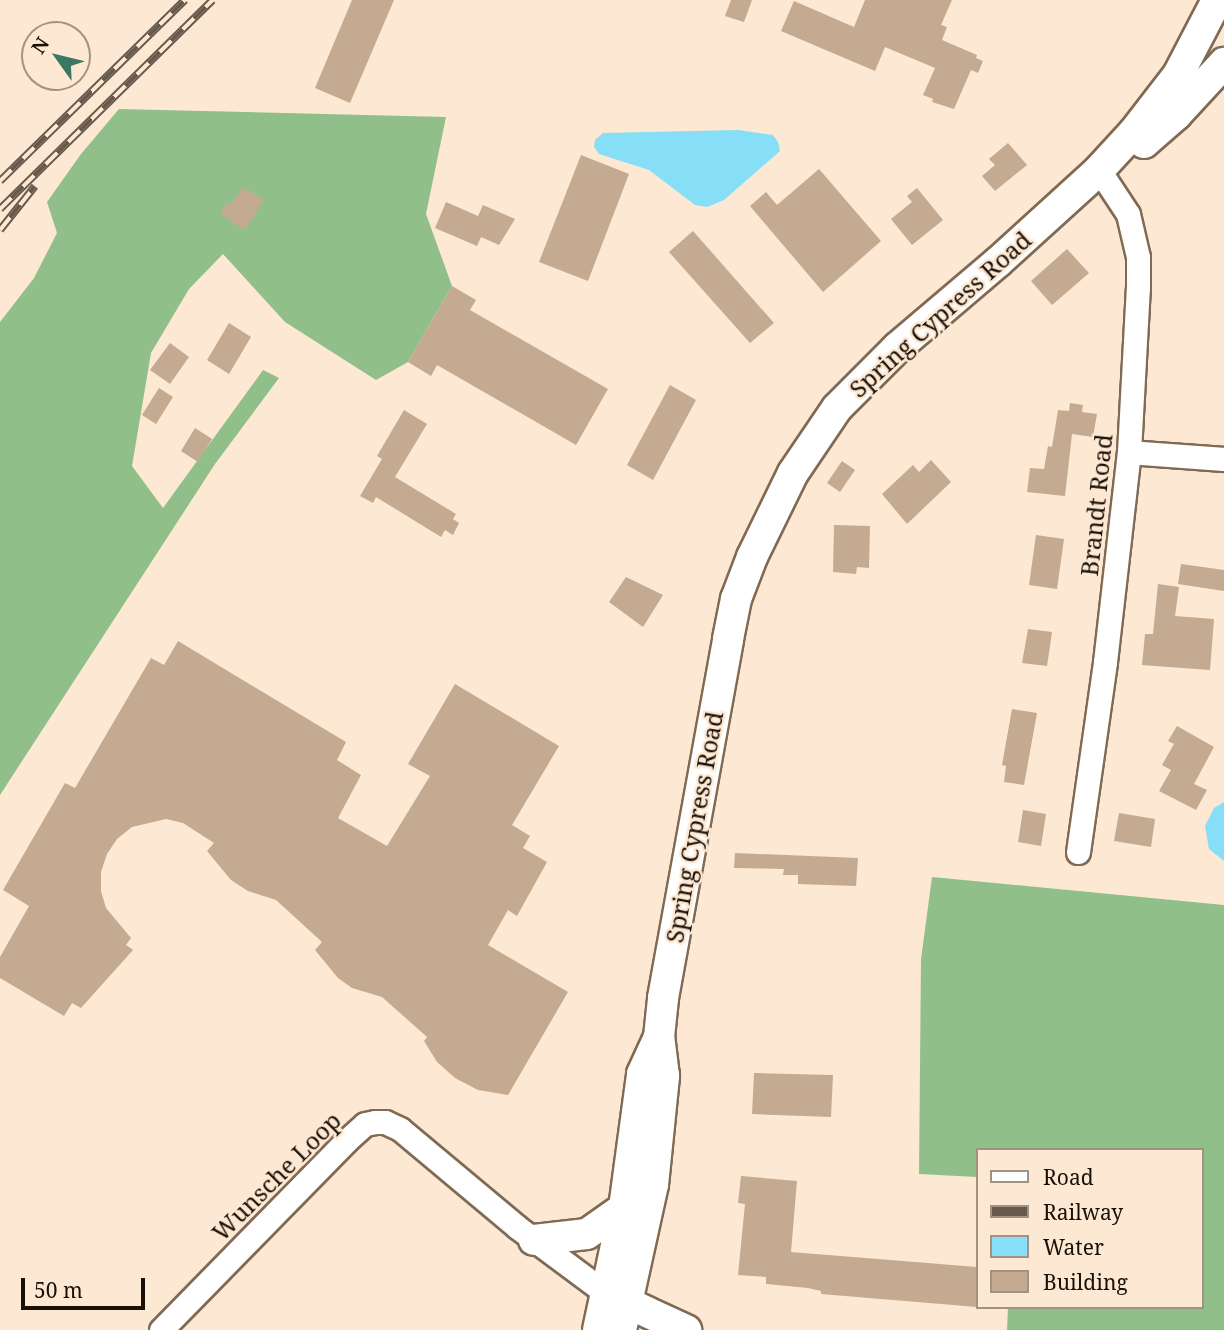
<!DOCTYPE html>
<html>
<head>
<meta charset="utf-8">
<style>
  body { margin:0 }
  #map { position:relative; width:1224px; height:1330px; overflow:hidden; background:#fde8d3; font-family:"Noto Serif",serif }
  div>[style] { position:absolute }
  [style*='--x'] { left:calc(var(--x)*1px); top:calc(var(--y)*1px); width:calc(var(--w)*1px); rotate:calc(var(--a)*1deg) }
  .forest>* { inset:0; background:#91bf89 }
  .water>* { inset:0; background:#86dff6 }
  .building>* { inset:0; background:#c3aa91 }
  .roads { filter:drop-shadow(2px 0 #816a53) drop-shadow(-2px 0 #816a53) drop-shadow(0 2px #816a53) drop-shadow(0 -2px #816a53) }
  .minor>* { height:23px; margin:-11.5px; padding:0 11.5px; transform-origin:11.5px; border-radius:11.5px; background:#fff }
  .major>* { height:30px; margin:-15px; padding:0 15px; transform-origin:15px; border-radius:15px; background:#fff }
  .rail>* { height:8px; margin-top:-4px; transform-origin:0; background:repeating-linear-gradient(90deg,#fde8d3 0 16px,#67594c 0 32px); box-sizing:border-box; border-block:2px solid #67594c }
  span { translate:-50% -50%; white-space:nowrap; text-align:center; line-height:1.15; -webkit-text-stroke:5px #fde8d3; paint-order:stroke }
  .street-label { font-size:24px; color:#191007 }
  .legend { position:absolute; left:976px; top:1148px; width:228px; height:161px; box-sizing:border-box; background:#fde8d3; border:2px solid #a29281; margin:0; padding:9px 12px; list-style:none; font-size:21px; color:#191007 }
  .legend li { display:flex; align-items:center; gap:14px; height:35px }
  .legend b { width:35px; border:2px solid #a29281 }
  .north { position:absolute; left:21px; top:21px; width:70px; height:70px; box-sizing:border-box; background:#fde8d3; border:2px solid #a29281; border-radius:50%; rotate:304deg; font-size:19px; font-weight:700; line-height:28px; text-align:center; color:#191007 }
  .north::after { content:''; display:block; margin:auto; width:24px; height:32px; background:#3b7863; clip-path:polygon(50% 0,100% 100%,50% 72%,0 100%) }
  .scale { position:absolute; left:21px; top:1278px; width:124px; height:32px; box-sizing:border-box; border:4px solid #191007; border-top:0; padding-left:9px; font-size:21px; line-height:24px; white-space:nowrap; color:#191007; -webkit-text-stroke:5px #fde8d3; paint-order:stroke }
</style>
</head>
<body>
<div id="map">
  <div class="forest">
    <i style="clip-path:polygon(119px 109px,446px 117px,426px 214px,452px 286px,408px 362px,376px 380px,285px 322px,223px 254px,189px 289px,151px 353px,132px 466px,163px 508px,263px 370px,279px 378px,215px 464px,0 795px,0 322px,34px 278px,57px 233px,47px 202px,81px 154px)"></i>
    <i style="clip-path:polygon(932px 877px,1224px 905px,1224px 1330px,1007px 1330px,1008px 1307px,1201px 1307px,1201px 1150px,977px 1150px,977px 1177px,919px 1174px,921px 959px)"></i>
  </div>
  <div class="water">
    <i style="clip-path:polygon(738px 130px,773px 135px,778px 142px,780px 151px,724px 200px,707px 207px,695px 205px,649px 170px,599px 154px,594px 147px,595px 140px,603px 133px)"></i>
    <i style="clip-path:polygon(1224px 802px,1224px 861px,1209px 849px,1205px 826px,1214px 808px)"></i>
  </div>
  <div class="building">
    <i style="clip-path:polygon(352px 0,394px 0,350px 103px,315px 88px)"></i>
    <i style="clip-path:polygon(731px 0,752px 0,744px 22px,725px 16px)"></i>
    <i style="clip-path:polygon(865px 0,952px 0,941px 25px,947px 27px,942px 40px,977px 55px,976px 58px,983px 61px,978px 73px,971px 70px,954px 109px,932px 102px,933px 99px,923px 95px,935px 68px,885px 47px,875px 71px,781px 31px,794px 1px,854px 27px)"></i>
    <i style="clip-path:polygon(1008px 143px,1027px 165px,995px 191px,982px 176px,995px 165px,989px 159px)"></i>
    <i style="clip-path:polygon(581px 155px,629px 174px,588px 281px,539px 262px)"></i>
    <i style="clip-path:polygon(819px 169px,881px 241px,823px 292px,750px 206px,766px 192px,777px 205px)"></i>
    <i style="clip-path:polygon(243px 187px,264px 200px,245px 230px,220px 214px,227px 202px,231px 205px)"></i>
    <i style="clip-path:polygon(917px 188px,943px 220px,912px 245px,891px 219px,912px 202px,907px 196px)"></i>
    <i style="clip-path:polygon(446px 202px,478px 216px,483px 205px,515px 219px,499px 245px,481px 237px,477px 246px,435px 228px)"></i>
    <i style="clip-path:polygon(693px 231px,774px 323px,750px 343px,669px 252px)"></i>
    <i style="clip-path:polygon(1067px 249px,1089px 273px,1052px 305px,1031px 281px)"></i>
    <i style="clip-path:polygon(452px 286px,476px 300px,470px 310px,608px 389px,576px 445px,437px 365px,431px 376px,408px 362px)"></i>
    <i style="clip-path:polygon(229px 323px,251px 337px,229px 374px,207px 360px)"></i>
    <i style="clip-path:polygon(170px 343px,189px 357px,170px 384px,150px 370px)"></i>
    <i style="clip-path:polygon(670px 385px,696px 400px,653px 480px,627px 465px)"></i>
    <i style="clip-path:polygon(159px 388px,173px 397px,156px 424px,142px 415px)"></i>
    <i style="clip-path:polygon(1070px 403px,1083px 405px,1082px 412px,1097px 414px,1093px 437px,1072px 434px,1065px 496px,1027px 492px,1030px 468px,1044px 469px,1048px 446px,1052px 447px,1058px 410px,1069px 411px)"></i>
    <i style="clip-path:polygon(404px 410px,427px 424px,395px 477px,456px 514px,453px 519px,459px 523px,453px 535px,445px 530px,441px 537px,376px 497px,373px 503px,360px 496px,382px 459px,377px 456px)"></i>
    <i style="clip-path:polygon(195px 428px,212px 439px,198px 462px,181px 451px)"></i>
    <i style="clip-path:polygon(931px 460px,951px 482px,907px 524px,882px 494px,913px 465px,919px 472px)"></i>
    <i style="clip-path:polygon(842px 461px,855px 470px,840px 492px,827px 483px)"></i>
    <i style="clip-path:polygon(834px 525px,870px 526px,869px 568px,857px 567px,856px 574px,833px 572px)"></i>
    <i style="clip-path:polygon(1036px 535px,1064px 539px,1057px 589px,1029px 585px)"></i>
    <i style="clip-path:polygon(1181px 564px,1224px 570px,1224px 591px,1178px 584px)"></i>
    <i style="clip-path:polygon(626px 577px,663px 595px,643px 627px,609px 602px)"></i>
    <i style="clip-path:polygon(1158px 584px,1179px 587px,1175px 616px,1214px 619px,1210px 670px,1142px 665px,1145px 634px,1153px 634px)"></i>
    <i style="clip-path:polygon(1028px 629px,1052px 632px,1047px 666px,1022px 663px)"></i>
    <i style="clip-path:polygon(178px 641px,346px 742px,337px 760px,361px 775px,338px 818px,387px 846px,430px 776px,408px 764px,455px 684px,559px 746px,512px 825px,530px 836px,523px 848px,547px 862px,517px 916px,508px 910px,488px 945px,568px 992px,508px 1095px,478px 1090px,455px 1078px,437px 1062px,424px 1041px,427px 1037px,382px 997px,352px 988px,338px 978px,315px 950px,322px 942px,276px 900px,248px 891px,231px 880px,207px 851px,214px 843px,183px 823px,166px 819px,132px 827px,117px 839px,107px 854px,101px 872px,101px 891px,106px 908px,131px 938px,126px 945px,133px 950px,81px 1008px,72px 1003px,64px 1016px,0 978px,0 957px,29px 906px,3px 890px,65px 783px,75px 788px,151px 658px,164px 665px)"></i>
    <i style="clip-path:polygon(1012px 709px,1037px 713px,1024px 785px,1004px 782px,1006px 766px,1002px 765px)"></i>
    <i style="clip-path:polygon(1177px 726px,1214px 747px,1194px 784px,1207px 790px,1196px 810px,1159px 791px,1171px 770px,1162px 765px,1174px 744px,1168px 741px)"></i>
    <i style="clip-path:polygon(1023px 810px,1046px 814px,1041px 846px,1018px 842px)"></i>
    <i style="clip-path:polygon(1119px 813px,1155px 819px,1151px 847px,1114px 841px)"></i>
    <i style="clip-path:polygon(735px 853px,858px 858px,856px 886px,798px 884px,798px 875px,783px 875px,784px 869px,734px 868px)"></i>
    <i style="clip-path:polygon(754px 1073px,833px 1075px,831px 1117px,752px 1114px)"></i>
    <i style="clip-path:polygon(741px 1176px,797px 1181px,791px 1252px,977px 1267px,977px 1307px,821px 1294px,821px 1291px,808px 1288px,766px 1284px,766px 1277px,738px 1275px,745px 1204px,738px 1203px)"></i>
  </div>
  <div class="roads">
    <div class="minor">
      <i style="--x:1129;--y:452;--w:95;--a:4.2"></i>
      <i style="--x:1078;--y:852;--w:192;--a:-81.9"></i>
      <i style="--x:1105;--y:662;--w:211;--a:-83.5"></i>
      <i style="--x:1129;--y:452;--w:164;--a:-86.9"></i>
      <i style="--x:1138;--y:288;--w:31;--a:-90"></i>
      <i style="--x:1138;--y:257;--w:44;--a:-103.1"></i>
      <i style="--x:1128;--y:214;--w:53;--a:-123.4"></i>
      <i style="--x:161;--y:1330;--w:264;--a:-45.6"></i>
      <i style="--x:346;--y:1141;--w:25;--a:-42"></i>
      <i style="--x:365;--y:1124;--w:10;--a:-11"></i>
      <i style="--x:375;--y:1122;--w:10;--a:0"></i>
      <i style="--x:385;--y:1122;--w:17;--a:25"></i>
      <i style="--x:400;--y:1129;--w:153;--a:39.9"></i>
      <i style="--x:517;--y:1227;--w:111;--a:36.6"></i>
    </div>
    <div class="major">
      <i style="--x:1144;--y:143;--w:43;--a:-41.2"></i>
      <i style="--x:1176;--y:115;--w:71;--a:-47.3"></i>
      <i style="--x:534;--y:1240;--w:53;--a:-6.5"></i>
      <i style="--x:587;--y:1234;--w:45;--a:-35.1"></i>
      <i style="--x:610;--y:1295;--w:84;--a:24.7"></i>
      <i style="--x:598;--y:1330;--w:125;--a:-78"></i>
      <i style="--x:624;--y:1208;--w:135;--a:-82.3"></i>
      <i style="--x:642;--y:1074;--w:41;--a:-65.3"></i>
      <i style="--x:621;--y:1330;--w:148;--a:-77.6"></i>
      <i style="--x:653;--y:1185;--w:110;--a:-84.2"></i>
      <i style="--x:664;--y:1076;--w:39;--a:-97"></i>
      <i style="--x:659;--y:1037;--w:39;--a:-84"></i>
      <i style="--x:663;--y:998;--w:365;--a:-79.7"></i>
      <i style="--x:728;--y:639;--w:41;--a:-78.7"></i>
      <i style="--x:736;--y:599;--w:45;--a:-69.1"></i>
      <i style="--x:752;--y:557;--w:93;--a:-64"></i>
      <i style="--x:793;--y:473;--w:78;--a:-55.9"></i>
      <i style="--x:837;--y:408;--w:86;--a:-45"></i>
      <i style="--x:898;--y:347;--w:131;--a:-40.4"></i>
      <i style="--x:998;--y:262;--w:137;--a:-42.3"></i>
      <i style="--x:1099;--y:170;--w:52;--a:-47.4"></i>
      <i style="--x:1134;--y:132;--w:72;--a:-52.3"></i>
      <i style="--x:1178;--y:75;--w:85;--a:-62.5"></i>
    </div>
  </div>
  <div class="rail">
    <i style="--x:0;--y:181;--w:259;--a:-44.4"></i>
    <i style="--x:0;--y:209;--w:298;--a:-44.5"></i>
    <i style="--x:0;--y:230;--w:56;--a:-51.5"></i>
  </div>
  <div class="street-label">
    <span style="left:940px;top:314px;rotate:-42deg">Spring Cypress Road</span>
    <span style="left:1096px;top:505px;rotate:-84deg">Brandt Road</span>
    <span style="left:694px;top:827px;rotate:-80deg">Spring Cypress Road</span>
    <span style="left:276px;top:1176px;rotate:-45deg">Wunsche Loop</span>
  </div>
  <ul class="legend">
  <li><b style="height:9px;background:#fff"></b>Road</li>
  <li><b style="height:9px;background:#67594c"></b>Railway</li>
  <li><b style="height:19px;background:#86dff6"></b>Water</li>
  <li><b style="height:19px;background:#c3aa91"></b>Building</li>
  </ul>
  <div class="north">N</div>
  <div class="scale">50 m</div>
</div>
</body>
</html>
